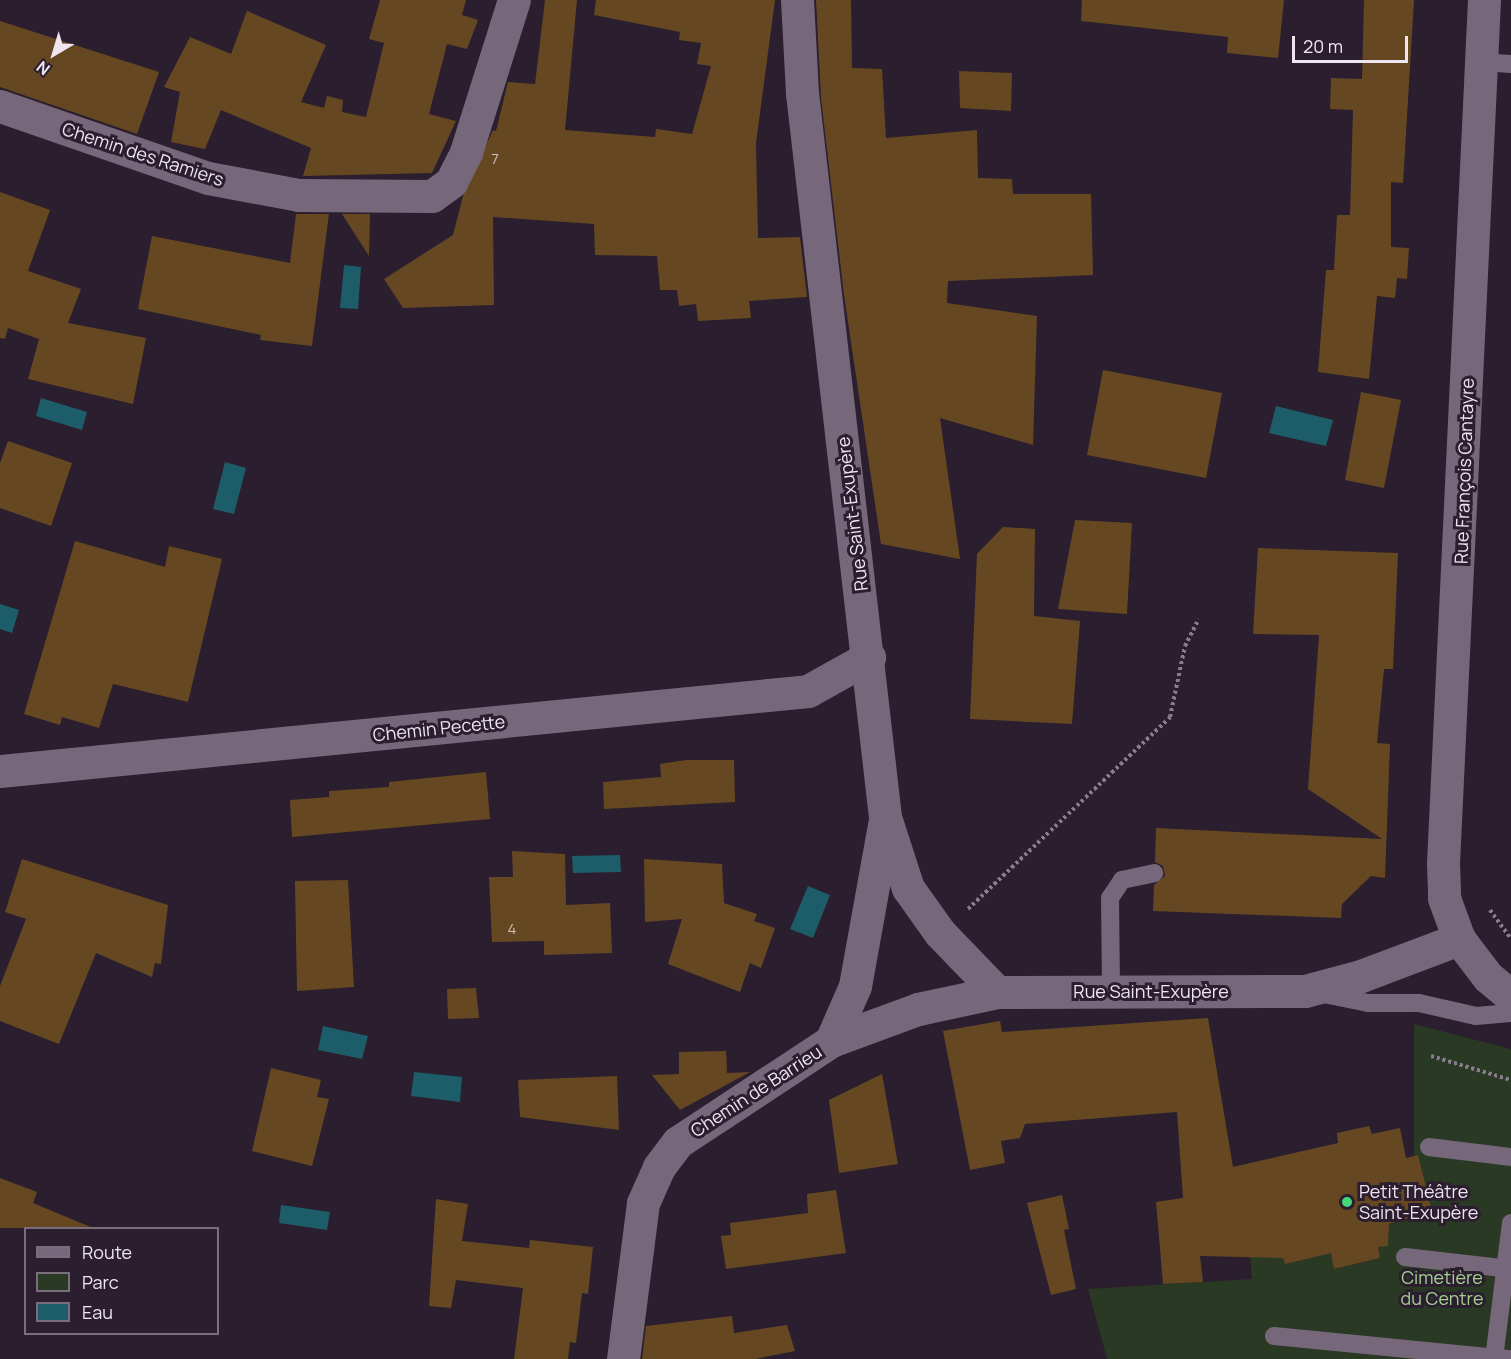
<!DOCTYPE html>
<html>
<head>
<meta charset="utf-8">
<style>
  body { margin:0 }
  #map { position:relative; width:1511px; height:1359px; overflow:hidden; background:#2b1e2e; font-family:Manrope,sans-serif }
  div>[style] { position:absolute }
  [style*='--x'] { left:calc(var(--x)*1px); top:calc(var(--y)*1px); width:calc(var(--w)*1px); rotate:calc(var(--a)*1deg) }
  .green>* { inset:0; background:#293923 }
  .water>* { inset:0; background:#1c5d69 }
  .building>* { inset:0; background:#654822 }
  .path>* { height:4px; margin-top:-2px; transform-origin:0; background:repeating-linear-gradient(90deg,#887d8a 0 3px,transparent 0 6px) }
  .service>* { height:18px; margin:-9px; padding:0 9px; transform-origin:9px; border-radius:9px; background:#77677a }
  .minor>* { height:33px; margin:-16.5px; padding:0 16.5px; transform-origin:16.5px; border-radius:16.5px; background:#77677a }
  .dots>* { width:16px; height:16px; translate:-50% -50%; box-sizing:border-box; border:3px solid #2b1e2e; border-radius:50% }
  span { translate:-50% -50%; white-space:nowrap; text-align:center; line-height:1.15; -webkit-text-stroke:6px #2b1e2e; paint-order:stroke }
  .number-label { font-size:15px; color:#ccbebc }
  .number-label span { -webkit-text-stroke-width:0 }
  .street-label { font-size:18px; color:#eee5f0 }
  .poi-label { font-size:18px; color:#eee5f0 }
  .left { translate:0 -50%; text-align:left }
  .park-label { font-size:18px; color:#a4cf91 }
  .legend { position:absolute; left:24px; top:1227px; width:195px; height:108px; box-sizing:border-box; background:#2b1e2e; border:2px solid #796e7c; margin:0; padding:8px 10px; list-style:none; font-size:18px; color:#eee5f0 }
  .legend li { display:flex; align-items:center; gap:12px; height:30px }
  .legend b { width:30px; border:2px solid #796e7c }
  .north { position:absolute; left:24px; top:24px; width:60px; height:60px; -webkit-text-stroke:4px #2b1e2e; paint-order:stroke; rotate:218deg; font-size:16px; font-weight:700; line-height:24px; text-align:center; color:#eee5f0 }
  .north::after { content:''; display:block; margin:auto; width:21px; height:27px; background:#eee5f0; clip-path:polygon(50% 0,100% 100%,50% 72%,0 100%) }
  .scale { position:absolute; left:1292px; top:36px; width:116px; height:27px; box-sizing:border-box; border:3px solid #eee5f0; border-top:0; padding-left:8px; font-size:18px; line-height:21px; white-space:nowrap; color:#eee5f0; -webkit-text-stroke:4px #2b1e2e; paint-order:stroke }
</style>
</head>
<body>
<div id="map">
  <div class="green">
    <i style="clip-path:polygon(1414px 1024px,1511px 1049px,1511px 1359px,1107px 1359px,1088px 1289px,1252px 1279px,1250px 1257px,1331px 1253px,1335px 1269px,1380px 1258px,1378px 1247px,1388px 1245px,1389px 1224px,1408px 1220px,1418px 1155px,1414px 1156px)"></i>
  </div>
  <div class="water">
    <i style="clip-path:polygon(344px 265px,361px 267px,358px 309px,340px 308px)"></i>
    <i style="clip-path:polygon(41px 398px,87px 412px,82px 430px,36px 416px)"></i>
    <i style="clip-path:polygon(1276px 406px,1333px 420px,1326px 446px,1269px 433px)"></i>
    <i style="clip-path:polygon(225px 462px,246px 468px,234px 514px,213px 509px)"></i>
    <i style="clip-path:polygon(0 604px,19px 610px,12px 633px,0 629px)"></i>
    <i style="clip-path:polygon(620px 855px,621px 872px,573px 873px,572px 856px)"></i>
    <i style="clip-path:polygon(808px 886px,830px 895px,813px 938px,790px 929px)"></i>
    <i style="clip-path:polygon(323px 1026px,368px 1036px,362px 1059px,318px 1050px)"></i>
    <i style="clip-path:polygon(414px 1072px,462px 1077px,460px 1102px,411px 1096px)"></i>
    <i style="clip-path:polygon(281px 1205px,330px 1212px,327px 1230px,279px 1223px)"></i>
  </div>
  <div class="building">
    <i style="clip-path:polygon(380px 0,466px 0,462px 15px,478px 20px,467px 49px,447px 44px,429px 114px,456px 121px,432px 173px,303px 176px,311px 148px,221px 110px,205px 149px,171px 142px,180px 92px,164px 87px,190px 37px,231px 54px,247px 11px,326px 45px,301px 102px,324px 108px,327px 96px,343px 100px,342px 112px,366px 117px,384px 43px,369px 39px)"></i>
    <i style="clip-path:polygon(545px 0,577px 0,565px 130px,655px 137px,656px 129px,692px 134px,711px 66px,697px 64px,701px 43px,679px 40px,680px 32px,594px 15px,596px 0,775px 0,756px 143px,758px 238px,800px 237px,807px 297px,749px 301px,751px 318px,698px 321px,696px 304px,679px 306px,677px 290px,660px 290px,657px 256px,595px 255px,594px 224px,493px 217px,494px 305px,403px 308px,384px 279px,453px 235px,463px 196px,493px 130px,496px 131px,508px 82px,535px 84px)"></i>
    <i style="clip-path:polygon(816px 0,851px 0,852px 68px,882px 69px,886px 138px,977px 130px,978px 178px,1012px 179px,1013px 194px,1091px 194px,1093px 275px,948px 281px,947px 303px,1037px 316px,1033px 445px,940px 418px,960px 559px,881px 544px,844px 295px,821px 98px)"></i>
    <i style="clip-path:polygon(1082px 0,1284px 0,1278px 58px,1227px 53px,1228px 37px,1081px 21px)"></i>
    <i style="clip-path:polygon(1364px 0,1414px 0,1403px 183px,1391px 182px,1391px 247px,1409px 248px,1407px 279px,1397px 278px,1395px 298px,1377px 296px,1369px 379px,1318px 372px,1326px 270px,1334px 270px,1337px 215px,1350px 215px,1353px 110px,1330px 109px,1331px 78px,1362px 79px)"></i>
    <i style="clip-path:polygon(0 21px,159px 72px,137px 134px,0 87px)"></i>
    <i style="clip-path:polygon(959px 71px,1012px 73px,1011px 111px,960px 108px)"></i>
    <i style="clip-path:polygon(0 192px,50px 210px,28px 271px,81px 289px,68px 323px,146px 338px,133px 404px,28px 379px,39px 339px,8px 328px,5px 339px,0 338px)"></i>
    <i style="clip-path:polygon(296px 214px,329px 214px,312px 346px,260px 340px,261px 335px,138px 309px,152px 236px,290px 263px)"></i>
    <i style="clip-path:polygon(342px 214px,370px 214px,369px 256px)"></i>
    <i style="clip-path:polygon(1103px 370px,1222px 393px,1206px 478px,1087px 455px)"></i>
    <i style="clip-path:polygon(1361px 392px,1401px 400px,1384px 488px,1345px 480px)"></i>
    <i style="clip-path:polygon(8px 441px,72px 463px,51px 526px,0 508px,0 463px)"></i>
    <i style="clip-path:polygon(1075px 520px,1132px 523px,1127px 614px,1058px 609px)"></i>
    <i style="clip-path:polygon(1003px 527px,1035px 529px,1034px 616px,1080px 621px,1072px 724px,970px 719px,977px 554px)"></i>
    <i style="clip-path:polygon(75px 541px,165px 567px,169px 546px,222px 559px,188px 702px,113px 684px,99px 728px,62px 717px,60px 725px,24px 714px)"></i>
    <i style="clip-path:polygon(1258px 548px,1398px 553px,1393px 669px,1384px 669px,1377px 743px,1390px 744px,1385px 878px,1371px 876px,1342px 904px,1341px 918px,1153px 911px,1154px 885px,1165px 876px,1163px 866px,1155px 862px,1156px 828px,1382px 839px,1308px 789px,1319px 635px,1253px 634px)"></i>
    <i style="clip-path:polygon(686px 760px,734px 760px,735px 802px,604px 809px,603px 782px,661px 777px,660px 764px)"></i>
    <i style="clip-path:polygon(486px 772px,490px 819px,292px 837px,290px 800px,329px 797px,329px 791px,389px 787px,389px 782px)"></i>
    <i style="clip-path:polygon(512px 851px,565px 854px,566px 905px,610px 903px,612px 953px,544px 955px,544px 941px,492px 942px,489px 877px,513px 877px)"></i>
    <i style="clip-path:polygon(22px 859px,168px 905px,161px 964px,155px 963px,152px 977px,96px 953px,59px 1044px,0 1021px,0 986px,26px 919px,5px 912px)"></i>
    <i style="clip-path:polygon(644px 859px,722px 864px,724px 903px,757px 914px,754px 921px,775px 928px,761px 968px,750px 963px,740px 992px,668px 964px,682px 919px,645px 922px)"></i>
    <i style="clip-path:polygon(348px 880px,354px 987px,297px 991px,295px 881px)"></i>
    <i style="clip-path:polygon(476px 988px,479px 1018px,448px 1019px,447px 989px)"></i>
    <i style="clip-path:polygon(1208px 1018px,1233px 1167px,1338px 1143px,1337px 1133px,1369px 1126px,1372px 1134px,1400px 1128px,1406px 1158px,1418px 1155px,1432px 1211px,1389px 1224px,1388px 1246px,1378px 1247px,1380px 1258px,1334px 1269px,1331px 1253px,1285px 1264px,1283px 1258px,1200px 1256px,1203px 1282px,1163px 1284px,1156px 1202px,1183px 1198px,1177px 1112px,1025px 1124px,1020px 1138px,1001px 1141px,1005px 1163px,970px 1170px,943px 1031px,1000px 1021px,1002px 1032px)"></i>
    <i style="clip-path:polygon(726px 1051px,727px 1073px,750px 1072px,680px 1110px,652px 1075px,679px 1074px,679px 1052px)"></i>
    <i style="clip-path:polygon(271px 1068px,321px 1080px,317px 1097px,329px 1099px,312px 1166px,252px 1151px)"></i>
    <i style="clip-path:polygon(882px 1074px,898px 1164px,839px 1173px,829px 1100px)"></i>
    <i style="clip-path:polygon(617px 1076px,619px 1130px,520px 1117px,518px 1080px)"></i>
    <i style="clip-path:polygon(0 1178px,37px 1192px,33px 1203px,93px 1228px,0 1228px)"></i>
    <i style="clip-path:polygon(836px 1190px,846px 1253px,726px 1269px,721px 1236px,731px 1235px,730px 1223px,808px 1213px,807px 1194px)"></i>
    <i style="clip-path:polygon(1062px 1195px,1069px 1229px,1064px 1230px,1076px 1289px,1051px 1295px,1027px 1203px)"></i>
    <i style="clip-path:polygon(436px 1199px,468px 1204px,462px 1241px,529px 1248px,530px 1240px,593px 1247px,588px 1294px,582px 1293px,576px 1343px,570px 1342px,568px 1359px,514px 1359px,523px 1288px,456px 1280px,451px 1308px,429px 1306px)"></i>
    <i style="clip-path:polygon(732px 1316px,734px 1333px,787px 1325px,795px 1351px,755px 1359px,642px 1359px,646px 1326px)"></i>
  </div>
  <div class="path">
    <i style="--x:968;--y:909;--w:279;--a:-43.5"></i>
    <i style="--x:1170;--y:717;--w:73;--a:-78.1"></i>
    <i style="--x:1185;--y:646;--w:30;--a:-63"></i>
    <i style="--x:1490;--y:910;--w:36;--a:54"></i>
    <i style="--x:1431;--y:1056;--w:84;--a:16.7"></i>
  </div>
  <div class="service">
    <i style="--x:1481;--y:62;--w:30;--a:4"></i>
    <i style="--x:1111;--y:991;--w:93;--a:-90.6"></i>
    <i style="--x:1110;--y:898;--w:22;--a:-56"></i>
    <i style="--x:1122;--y:880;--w:33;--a:-12"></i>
    <i style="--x:1319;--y:993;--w:50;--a:11.5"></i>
    <i style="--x:1368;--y:1003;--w:51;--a:0"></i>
    <i style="--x:1419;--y:1003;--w:58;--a:12.8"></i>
    <i style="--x:1476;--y:1016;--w:35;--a:-5"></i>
    <i style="--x:1429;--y:1147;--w:83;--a:7"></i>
    <i style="--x:1405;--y:1257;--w:107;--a:6.5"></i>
    <i style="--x:1274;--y:1336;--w:235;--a:5.6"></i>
    <i style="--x:1494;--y:1359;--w:137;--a:-82.9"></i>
  </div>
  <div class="minor">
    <i style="--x:797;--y:0;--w:93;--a:86.9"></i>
    <i style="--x:802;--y:93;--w:729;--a:83.46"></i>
    <i style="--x:885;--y:817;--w:75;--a:72.1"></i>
    <i style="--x:908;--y:888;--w:55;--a:54.6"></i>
    <i style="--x:940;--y:933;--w:82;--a:46"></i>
    <i style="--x:1484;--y:0;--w:864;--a:92.72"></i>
    <i style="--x:1443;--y:863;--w:35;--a:88"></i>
    <i style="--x:1444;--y:898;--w:44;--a:69.9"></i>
    <i style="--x:1459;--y:939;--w:48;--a:52.7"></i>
    <i style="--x:1488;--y:977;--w:30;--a:40"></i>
    <i style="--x:0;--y:106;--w:220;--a:19.1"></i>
    <i style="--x:208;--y:178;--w:93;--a:10.6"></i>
    <i style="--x:299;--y:195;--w:133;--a:0.4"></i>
    <i style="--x:432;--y:196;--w:24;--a:-36"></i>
    <i style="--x:451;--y:182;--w:34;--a:-63"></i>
    <i style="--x:466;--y:152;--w:159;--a:-72.5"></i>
    <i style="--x:0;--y:771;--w:812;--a:-5.65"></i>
    <i style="--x:808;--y:691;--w:70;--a:-29.1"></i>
    <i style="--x:831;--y:1041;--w:60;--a:-66.4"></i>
    <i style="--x:855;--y:986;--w:164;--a:-79.8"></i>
    <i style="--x:623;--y:1359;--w:157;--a:-82.7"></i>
    <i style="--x:643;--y:1203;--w:39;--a:-66"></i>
    <i style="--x:659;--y:1167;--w:31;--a:-53"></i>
    <i style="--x:678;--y:1142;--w:183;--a:-33.4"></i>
    <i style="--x:831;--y:1041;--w:93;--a:-20.2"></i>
    <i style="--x:918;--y:1009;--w:81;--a:-12.1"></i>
    <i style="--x:997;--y:992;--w:308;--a:-0.2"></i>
    <i style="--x:1305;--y:991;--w:58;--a:-15"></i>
    <i style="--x:1361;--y:976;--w:105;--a:-20.7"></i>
  </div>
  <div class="dots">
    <i style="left:1347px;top:1202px;background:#45d77a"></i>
  </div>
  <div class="number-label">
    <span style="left:495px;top:159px">7</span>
    <span style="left:512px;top:929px">4</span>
  </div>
  <div class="street-label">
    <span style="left:143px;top:154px;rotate:18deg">Chemin des Ramiers</span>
    <span style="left:1464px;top:471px;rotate:-88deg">Rue François Cantayre</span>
    <span style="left:852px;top:514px;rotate:-97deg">Rue Saint-Exupère</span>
    <span style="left:439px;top:728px;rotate:-6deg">Chemin Pecette</span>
    <span style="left:1151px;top:991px">Rue Saint-Exupère</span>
    <span style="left:756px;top:1091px;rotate:-33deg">Chemin de Barrieu</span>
  </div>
  <div class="poi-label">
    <span class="left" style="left:1359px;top:1202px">Petit Théâtre<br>Saint-Exupère</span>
  </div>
  <div class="park-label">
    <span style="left:1442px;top:1288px">Cimetière<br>du Centre</span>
  </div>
  <ul class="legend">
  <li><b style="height:8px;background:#77677a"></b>Route</li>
  <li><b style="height:16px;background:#293923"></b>Parc</li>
  <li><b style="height:16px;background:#1c5d69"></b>Eau</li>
  </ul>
  <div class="north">N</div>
  <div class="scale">20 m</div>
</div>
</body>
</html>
